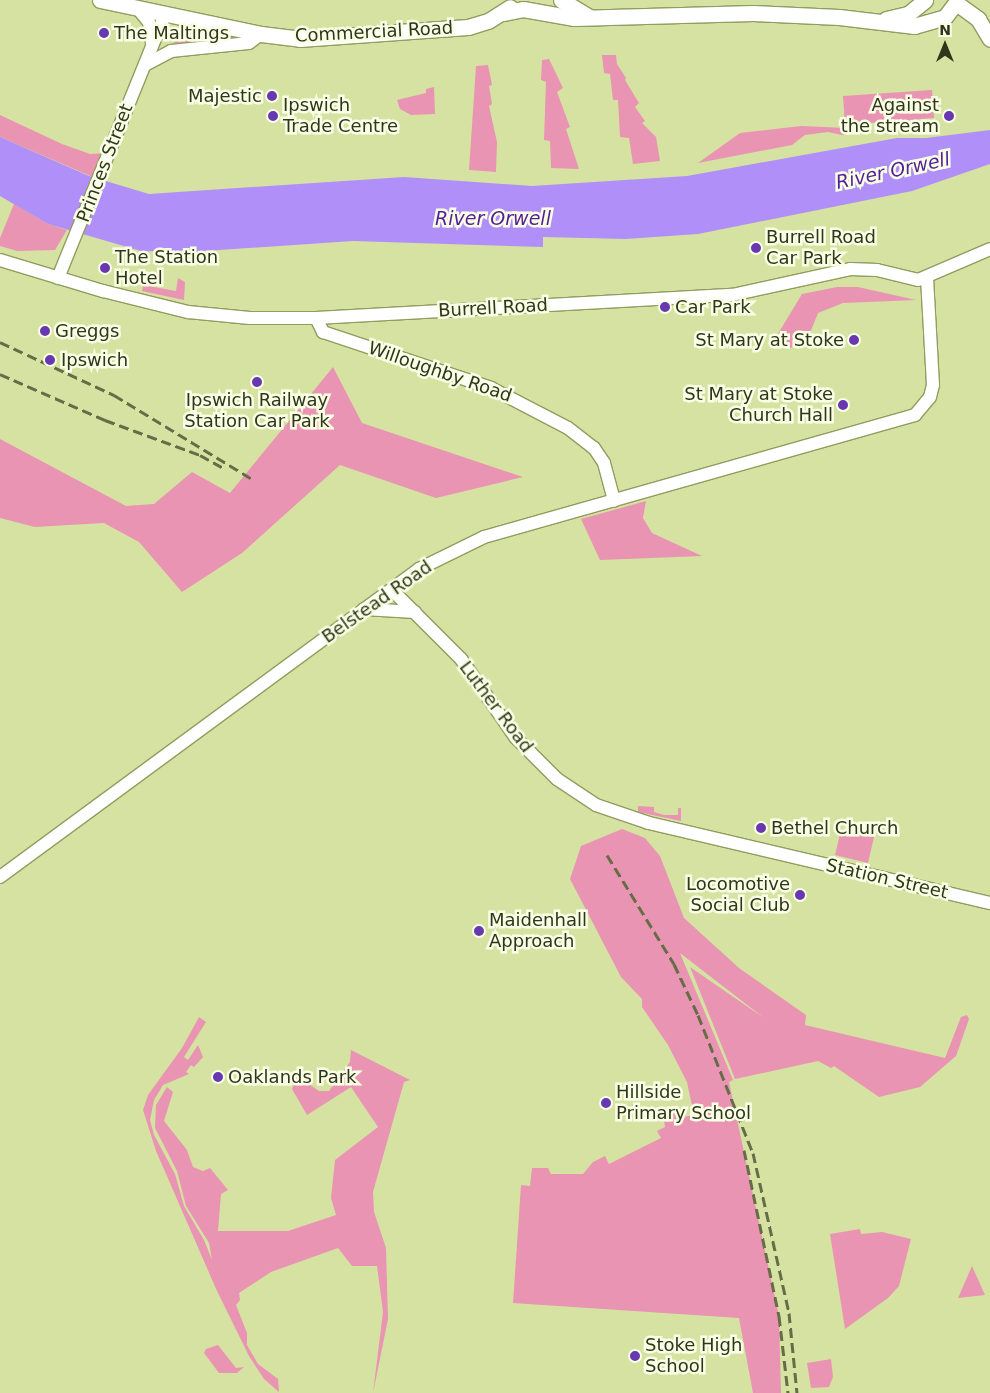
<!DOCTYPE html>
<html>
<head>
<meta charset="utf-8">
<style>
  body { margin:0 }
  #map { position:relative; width:990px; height:1393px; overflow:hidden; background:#d6e2a2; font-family:"DejaVu Sans",sans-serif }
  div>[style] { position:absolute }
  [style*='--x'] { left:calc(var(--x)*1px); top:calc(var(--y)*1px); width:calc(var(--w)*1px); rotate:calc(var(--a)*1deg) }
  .green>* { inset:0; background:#e994b2 }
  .water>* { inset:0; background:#b18ff8 }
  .roads { filter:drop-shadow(1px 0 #919c5e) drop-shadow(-1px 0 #919c5e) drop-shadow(0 1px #919c5e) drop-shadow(0 -1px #919c5e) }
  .secondary>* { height:12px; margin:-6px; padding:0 6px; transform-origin:6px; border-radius:6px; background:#fff }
  .primary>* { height:15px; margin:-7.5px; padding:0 7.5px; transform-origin:7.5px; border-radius:7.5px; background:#fff }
  .rail>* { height:3px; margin-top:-1.5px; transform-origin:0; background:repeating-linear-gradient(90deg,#656c46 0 10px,transparent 0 15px) }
  .dots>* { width:14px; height:14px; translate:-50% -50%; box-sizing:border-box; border:2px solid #f9ffe5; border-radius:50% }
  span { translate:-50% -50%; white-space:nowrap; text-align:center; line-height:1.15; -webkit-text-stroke:5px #f9ffe5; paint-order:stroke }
  .street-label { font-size:18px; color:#31351c }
  .poi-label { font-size:18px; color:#31351c }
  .left { translate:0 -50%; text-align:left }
  .right { translate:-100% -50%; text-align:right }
  .water-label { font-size:19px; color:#551e99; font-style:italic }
  .north { position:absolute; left:920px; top:20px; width:50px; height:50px; -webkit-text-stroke:4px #f9ffe5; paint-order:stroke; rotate:0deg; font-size:14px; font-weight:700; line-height:20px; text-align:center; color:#31351c }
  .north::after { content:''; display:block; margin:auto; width:18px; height:22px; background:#31351c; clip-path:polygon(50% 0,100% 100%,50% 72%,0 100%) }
</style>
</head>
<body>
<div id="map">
  <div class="green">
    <i style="clip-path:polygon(181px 24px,244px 37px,244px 39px,176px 46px,174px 42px)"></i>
    <i style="clip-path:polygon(602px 55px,616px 55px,617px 64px,626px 78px,625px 80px,639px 103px,635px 107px,645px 121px,642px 123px,656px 137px,660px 161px,633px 164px,629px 138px,620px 137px,618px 100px,613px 100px,610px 74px,604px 73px)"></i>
    <i style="clip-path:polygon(549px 59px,563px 88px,557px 92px,570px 127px,566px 129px,579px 169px,551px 168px,550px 141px,544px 140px,546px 82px,541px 80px,542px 60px)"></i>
    <i style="clip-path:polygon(488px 65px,492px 85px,489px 86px,492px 104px,489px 106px,497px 142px,496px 172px,469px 170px,476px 66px)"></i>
    <i style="clip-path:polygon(434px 87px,435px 114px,411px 115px,400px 109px,397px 100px,426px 93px,426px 89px)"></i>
    <i style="clip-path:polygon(932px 90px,934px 118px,845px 125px,843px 96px)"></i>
    <i style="clip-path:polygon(0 115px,62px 144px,90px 154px,108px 153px,102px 181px,0 137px)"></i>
    <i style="clip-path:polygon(801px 126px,868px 129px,842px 135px,828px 132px,805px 135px,792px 145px,698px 163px,740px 133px)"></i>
    <i style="clip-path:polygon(14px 204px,48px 224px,67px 230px,55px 250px,17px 251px,0 246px,0 238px)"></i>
    <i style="clip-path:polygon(178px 278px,185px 282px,184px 300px,142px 291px,143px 285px,176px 291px)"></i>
    <i style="clip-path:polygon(837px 287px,858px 287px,916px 300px,843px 303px,818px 313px,808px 338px,791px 348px,776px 337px,802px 294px)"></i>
    <i style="clip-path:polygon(333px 367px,362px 423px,523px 477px,436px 498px,340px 465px,242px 553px,182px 592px,139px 542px,104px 523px,35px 527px,0 518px,0 439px,126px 506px,154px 504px,192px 472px,230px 493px)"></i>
    <i style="clip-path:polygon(646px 501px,643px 518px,652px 533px,702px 556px,600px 560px,581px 519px)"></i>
    <i style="clip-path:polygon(638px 806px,654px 807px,654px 812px,664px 815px,678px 815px,678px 808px,681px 808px,681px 821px,638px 812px)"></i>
    <i style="clip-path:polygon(622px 829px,645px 838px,660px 856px,684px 918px,739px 968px,806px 1015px,805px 1025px,945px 1058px,961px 1017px,967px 1015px,969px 1019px,956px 1056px,920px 1087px,879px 1097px,834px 1066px,831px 1068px,818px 1061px,735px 1079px,690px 967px,764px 1018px,680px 953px,733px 1080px,729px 1082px,779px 1316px,781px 1393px,753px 1393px,739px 1318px,513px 1303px,521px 1185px,530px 1186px,532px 1168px,548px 1168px,551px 1174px,583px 1174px,593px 1162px,605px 1156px,609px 1164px,661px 1138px,657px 1131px,665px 1127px,664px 1120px,669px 1119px,663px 1118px,680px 1108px,683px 1117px,694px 1115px,687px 1082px,668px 1045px,642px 1007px,642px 999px,621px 977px,570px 879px,581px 846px)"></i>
    <i style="clip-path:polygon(841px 830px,874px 837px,868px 863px,835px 855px)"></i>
    <i style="clip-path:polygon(199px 1017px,206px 1022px,184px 1057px,188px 1060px,198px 1045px,203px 1057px,194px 1067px,191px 1065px,186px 1072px,189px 1074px,163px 1085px,154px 1100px,150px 1120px,154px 1135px,175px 1174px,184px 1206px,204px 1240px,212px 1260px,209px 1243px,186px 1206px,177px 1171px,155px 1128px,156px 1105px,167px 1087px,173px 1092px,164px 1121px,187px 1150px,193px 1167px,203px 1171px,210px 1168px,228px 1190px,221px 1194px,218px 1231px,288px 1231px,336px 1215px,331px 1198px,335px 1160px,378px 1127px,351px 1087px,307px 1115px,292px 1089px,297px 1076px,319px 1091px,329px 1091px,350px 1062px,351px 1050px,410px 1080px,404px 1082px,373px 1192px,374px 1212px,386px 1248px,388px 1319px,373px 1393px,383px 1312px,377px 1266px,352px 1266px,338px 1248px,271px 1272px,239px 1293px,240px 1300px,236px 1305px,247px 1333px,247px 1345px,258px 1364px,278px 1379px,279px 1392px,264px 1379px,249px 1356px,217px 1291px,156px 1151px,143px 1110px,148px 1095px,182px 1048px)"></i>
    <i style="clip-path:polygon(860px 1229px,861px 1234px,882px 1232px,911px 1239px,899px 1286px,888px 1298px,845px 1329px,830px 1234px)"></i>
    <i style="clip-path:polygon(972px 1266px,985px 1295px,958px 1298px)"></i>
    <i style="clip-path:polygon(218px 1345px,236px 1368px,244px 1367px,237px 1373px,219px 1373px,204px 1353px,206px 1349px)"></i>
    <i style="clip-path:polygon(831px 1359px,833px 1377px,829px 1387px,811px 1388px,807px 1363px)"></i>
  </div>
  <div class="water">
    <i style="clip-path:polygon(990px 130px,990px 164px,912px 191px,698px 234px,626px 239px,543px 237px,543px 247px,353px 241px,189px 252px,141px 251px,48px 224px,0 196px,0 137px,89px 176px,149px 194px,404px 177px,532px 186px,687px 176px,897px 138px,926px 138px)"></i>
  </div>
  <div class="roads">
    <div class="secondary">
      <i style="--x:138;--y:9;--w:17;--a:50"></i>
      <i style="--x:149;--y:22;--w:21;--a:82"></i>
      <i style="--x:145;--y:65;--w:30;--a:-28"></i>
      <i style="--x:171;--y:51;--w:78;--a:-5.9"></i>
      <i style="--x:249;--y:43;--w:15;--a:-37"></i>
      <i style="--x:0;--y:260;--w:108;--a:16.8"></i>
      <i style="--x:103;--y:291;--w:88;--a:13.9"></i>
      <i style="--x:188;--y:312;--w:62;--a:5.5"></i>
      <i style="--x:250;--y:318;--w:66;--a:0"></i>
      <i style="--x:316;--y:318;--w:417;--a:-3.2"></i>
      <i style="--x:732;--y:295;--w:121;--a:-12.4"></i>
      <i style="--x:850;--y:269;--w:27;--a:2"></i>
      <i style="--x:877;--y:270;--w:42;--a:13.7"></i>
      <i style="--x:918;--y:280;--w:78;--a:-23.3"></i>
      <i style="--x:58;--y:278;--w:284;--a:-67.9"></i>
      <i style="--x:316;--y:318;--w:16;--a:63"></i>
      <i style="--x:323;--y:332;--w:177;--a:18.4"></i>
      <i style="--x:491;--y:388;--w:87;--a:27.5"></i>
      <i style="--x:568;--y:428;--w:33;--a:38"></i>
      <i style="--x:594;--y:448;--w:18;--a:56"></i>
      <i style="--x:604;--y:463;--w:39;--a:75"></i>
      <i style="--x:392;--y:590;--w:98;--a:45"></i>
      <i style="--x:461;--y:659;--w:96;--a:55.2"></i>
      <i style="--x:516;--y:738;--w:58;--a:45"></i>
      <i style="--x:557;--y:779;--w:47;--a:33.7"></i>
      <i style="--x:596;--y:805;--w:56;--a:18.8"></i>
      <i style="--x:649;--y:823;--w:350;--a:13.2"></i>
      <i style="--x:364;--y:609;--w:51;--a:3.4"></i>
      <i style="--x:0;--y:877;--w:520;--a:-36.32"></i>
      <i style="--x:419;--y:569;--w:72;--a:-26.2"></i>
      <i style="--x:484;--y:537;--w:448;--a:-15.8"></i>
      <i style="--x:915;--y:415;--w:23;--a:-50"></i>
      <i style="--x:930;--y:397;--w:12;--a:-76"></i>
      <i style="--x:933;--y:385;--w:107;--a:-93.2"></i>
    </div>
    <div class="primary">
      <i style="--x:100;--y:0;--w:165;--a:11.9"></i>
      <i style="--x:261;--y:34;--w:39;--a:7"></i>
      <i style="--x:300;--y:39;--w:168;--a:-4.1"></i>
      <i style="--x:468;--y:27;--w:21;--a:-17"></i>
      <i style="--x:488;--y:21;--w:26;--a:-32"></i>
      <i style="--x:561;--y:0;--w:33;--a:31"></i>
      <i style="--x:959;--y:5;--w:24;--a:36"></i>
      <i style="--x:978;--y:19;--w:23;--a:59"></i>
      <i style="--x:504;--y:13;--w:19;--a:-12"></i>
      <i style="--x:523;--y:9;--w:52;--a:10"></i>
      <i style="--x:574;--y:18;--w:179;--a:-1.6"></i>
      <i style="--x:753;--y:13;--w:86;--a:2.7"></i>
      <i style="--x:839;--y:17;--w:76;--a:6.8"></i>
      <i style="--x:914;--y:26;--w:32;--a:-16"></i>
      <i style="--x:945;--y:17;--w:15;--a:-53"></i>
      <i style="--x:886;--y:19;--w:23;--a:-13"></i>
      <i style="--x:908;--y:14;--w:22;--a:-39"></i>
    </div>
  </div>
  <div class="rail">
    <i style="--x:0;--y:342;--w:126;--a:24.9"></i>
    <i style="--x:114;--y:395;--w:164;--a:31.3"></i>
    <i style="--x:0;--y:374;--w:115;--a:23.7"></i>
    <i style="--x:105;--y:420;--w:101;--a:20.2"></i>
    <i style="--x:200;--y:455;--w:25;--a:29"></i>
    <i style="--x:607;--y:855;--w:128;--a:58.4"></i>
    <i style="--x:674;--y:964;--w:56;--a:64.8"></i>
    <i style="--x:698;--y:1015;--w:149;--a:68.3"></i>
    <i style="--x:753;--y:1153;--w:164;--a:77.3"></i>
    <i style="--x:789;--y:1313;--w:80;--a:84.3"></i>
    <i style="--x:744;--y:1150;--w:170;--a:78.1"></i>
    <i style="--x:779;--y:1316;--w:78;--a:83.3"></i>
  </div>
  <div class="dots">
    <i style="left:104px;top:33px;background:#6738af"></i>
    <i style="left:272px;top:96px;background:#6738af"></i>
    <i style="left:273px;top:116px;background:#6738af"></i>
    <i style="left:949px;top:116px;background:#6738af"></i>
    <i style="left:756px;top:248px;background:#6738af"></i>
    <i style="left:105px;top:268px;background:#6738af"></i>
    <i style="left:665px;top:307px;background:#6738af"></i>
    <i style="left:45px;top:331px;background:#6738af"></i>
    <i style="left:854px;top:340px;background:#6738af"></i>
    <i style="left:50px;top:360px;background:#6738af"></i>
    <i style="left:257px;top:382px;background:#6738af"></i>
    <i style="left:843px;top:405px;background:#6738af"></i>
    <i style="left:761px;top:828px;background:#6738af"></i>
    <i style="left:800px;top:895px;background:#6738af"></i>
    <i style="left:479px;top:931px;background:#6738af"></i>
    <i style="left:218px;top:1077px;background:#6738af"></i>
    <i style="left:606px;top:1103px;background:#6738af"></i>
    <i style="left:635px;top:1356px;background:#6738af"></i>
  </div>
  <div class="street-label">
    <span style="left:374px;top:32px;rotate:-3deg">Commercial Road</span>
    <span style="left:105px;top:163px;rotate:-69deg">Princes Street</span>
    <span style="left:493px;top:308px;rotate:-3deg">Burrell Road</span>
    <span style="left:440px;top:372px;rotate:19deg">Willoughby Road</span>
    <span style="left:377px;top:602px;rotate:-35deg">Belstead Road</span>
    <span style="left:496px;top:707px;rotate:53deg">Luther Road</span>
    <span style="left:887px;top:879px;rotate:13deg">Station Street</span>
  </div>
  <div class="poi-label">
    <span class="left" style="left:114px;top:33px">The Maltings</span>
    <span class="right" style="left:262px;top:96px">Majestic</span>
    <span class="left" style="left:283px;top:116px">Ipswich<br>Trade Centre</span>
    <span class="right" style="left:939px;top:116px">Against<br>the stream</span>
    <span class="left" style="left:766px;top:248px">Burrell Road<br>Car Park</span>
    <span class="left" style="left:115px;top:268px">The Station<br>Hotel</span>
    <span class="left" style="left:675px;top:307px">Car Park</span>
    <span class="left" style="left:55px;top:331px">Greggs</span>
    <span class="right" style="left:844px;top:340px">St Mary at Stoke</span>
    <span class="left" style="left:61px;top:360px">Ipswich</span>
    <span class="right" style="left:833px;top:405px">St Mary at Stoke<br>Church Hall</span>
    <span style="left:257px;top:411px">Ipswich Railway<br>Station Car Park</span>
    <span class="left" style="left:771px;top:828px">Bethel Church</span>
    <span class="right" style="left:790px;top:895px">Locomotive<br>Social Club</span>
    <span class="left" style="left:489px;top:931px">Maidenhall<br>Approach</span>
    <span class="left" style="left:228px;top:1077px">Oaklands Park</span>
    <span class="left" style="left:616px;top:1103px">Hillside<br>Primary School</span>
    <span class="left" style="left:645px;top:1356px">Stoke High<br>School</span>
  </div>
  <div class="water-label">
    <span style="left:893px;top:171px;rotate:-12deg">River Orwell</span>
    <span style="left:493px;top:219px">River Orwell</span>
  </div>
  <div class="north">N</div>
</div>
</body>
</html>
